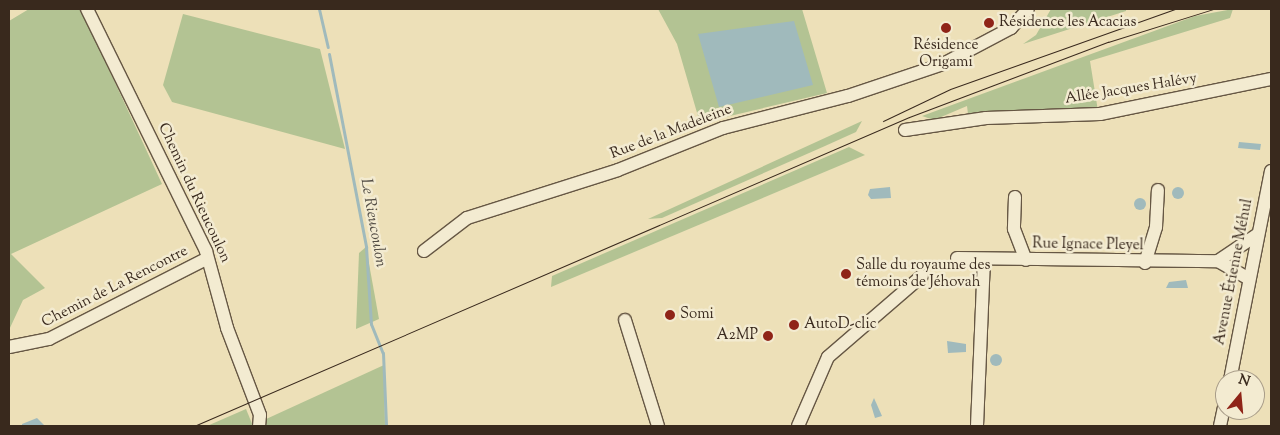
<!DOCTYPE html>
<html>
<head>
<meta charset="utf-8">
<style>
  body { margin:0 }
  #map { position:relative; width:1280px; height:435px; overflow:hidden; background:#ede0b8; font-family:"Sorts Mill Goudy",serif }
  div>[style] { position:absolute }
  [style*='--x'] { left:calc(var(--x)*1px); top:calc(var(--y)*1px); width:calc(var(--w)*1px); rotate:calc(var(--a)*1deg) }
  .green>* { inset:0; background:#b3c393 }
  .water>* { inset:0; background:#a0babc }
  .round { border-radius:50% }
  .stream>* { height:3px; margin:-1.5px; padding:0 1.5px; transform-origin:1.5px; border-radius:1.5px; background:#a0babc }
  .roads { filter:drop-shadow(1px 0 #665744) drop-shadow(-1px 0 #665744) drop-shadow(0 1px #665744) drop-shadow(0 -1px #665744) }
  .street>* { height:12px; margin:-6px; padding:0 6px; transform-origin:6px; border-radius:6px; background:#f3ebd1 }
  .tram>* { height:1px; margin:-0.5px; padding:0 0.5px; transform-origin:0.5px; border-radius:0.5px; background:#39291d }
  .dots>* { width:14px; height:14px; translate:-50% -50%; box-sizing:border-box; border:2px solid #f3ebd1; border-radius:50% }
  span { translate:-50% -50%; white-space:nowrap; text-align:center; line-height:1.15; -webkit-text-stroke:5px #f3ebd1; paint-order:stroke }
  .poi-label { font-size:15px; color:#39291d }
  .left { translate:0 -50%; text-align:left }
  .right { translate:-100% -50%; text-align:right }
  .street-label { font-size:15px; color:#39291d }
  .water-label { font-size:16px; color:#534d45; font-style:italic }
  .frame { position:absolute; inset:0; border:10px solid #39291d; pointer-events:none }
  .north { position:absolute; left:1215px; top:370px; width:50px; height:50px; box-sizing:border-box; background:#f3ebd1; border:1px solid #a99d89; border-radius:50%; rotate:17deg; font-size:14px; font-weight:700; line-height:20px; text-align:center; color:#39291d }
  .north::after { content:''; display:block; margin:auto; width:18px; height:22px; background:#8f2418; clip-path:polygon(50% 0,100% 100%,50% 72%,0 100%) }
</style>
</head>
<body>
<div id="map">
  <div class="green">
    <i style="clip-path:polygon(29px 9px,81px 9px,162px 184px,11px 254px,45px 288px,23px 300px,9px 330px,9px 21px)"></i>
    <i style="clip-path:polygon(658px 9px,802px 9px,827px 93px,700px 123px,677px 44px)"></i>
    <i style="clip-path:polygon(1051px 9px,1126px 9px,1126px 11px,1023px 44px,1036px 35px)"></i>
    <i style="clip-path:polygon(1233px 9px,1230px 18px,1090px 61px,1098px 111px,968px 114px,967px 106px,934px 120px,922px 116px,1195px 16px)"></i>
    <i style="clip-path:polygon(183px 14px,320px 49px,345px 149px,172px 102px,163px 85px)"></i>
    <i style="clip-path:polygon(862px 121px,856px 132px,825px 146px,662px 218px,648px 219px)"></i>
    <i style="clip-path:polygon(849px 147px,865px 155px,551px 287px,552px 276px)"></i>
    <i style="clip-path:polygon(366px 247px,379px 319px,356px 329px,359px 253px)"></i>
    <i style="clip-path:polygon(384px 365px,385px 426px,263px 426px,264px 420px)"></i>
    <i style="clip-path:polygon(246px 409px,253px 426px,207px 426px)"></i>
  </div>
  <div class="water">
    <i style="clip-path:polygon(794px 21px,813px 85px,719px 107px,698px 34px)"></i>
    <i style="clip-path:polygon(1239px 142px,1261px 144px,1260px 150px,1238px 148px)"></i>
    <i class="round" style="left:1172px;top:187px;width:12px;height:12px"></i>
    <i style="clip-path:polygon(890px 187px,891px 198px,871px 199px,868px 195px,870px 189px)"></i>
    <i class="round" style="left:1134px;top:198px;width:12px;height:12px"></i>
    <i style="clip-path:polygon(1186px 280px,1188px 288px,1166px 288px,1169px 282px)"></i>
    <i style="clip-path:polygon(947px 341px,966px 344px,966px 352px,948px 353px)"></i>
    <i class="round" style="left:990px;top:354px;width:12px;height:12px"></i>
    <i style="clip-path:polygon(874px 398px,882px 416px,875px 418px,871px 405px)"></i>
    <i style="clip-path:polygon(37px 418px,45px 426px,22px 426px,22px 424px)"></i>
  </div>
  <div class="stream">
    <i style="--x:319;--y:9;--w:39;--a:77"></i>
    <i style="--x:329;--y:54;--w:197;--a:79.1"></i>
    <i style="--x:366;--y:247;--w:77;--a:86.3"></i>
    <i style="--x:371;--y:324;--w:31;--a:68"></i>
    <i style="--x:383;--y:353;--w:73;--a:87.6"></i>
  </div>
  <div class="roads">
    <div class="street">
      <i style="--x:87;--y:9;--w:270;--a:63.8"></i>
      <i style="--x:206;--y:251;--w:80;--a:74.7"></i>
      <i style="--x:227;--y:328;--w:93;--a:69.2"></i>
      <i style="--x:260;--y:415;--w:11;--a:95"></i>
      <i style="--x:905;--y:130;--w:82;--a:-8.4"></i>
      <i style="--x:986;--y:118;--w:114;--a:-2"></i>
      <i style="--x:1100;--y:114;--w:175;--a:-11.6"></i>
      <i style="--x:1015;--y:197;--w:32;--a:92"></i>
      <i style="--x:1014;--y:229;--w:33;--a:69"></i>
      <i style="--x:424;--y:251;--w:54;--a:-37.5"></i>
      <i style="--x:467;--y:218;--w:158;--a:-17.6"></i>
      <i style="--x:618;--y:170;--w:113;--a:-21.8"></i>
      <i style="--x:723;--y:128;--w:129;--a:-14.4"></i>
      <i style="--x:848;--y:96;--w:100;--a:-18.6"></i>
      <i style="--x:943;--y:64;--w:77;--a:-27.9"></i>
      <i style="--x:1011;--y:28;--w:25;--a:-48"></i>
      <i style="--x:957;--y:258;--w:261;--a:0.7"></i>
      <i style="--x:1218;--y:261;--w:36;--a:30"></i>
      <i style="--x:1218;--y:261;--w:48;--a:-34"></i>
      <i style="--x:1145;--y:263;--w:38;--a:-73"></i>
      <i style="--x:1156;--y:227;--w:37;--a:-87"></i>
      <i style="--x:625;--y:320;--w:111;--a:72.7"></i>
      <i style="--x:9;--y:347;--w:41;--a:-11.3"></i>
      <i style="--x:49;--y:339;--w:176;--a:-27"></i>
      <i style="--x:1230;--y:380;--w:213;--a:-78.9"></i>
      <i style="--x:798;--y:426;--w:75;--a:-66.5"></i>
      <i style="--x:828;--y:357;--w:124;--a:-40.8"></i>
      <i style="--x:977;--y:426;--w:167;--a:-87.6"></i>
      <i style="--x:1220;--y:426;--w:24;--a:-78"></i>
    </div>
  </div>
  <div class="tram">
    <i style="--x:883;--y:121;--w:74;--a:-25.5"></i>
    <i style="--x:950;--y:89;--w:239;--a:-19.6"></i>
    <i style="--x:194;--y:426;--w:779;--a:-23.37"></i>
    <i style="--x:909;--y:117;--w:213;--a:-20.7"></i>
    <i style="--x:1108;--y:42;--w:110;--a:-17.4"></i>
  </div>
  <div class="dots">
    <i style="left:989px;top:23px;background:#8f2418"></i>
    <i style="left:946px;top:28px;background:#8f2418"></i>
    <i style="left:846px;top:274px;background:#8f2418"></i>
    <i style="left:670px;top:315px;background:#8f2418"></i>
    <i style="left:794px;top:325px;background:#8f2418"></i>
    <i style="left:768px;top:336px;background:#8f2418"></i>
  </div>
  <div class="poi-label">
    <span class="left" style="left:999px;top:23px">Résidence les Acacias</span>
    <span style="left:946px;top:54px">Résidence<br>Origami</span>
    <span class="left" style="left:856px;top:274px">Salle du royaume des<br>témoins de Jéhovah</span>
    <span class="left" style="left:680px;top:315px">Somi</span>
    <span class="left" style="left:804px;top:325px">AutoD-clic</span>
    <span class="right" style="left:758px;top:336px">A2MP</span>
  </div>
  <div class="street-label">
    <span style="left:1131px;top:89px;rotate:-9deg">Allée Jacques Halévy</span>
    <span style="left:671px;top:132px;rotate:-21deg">Rue de la Madeleine</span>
    <span style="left:194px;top:193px;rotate:65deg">Chemin du Rieucoulon</span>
    <span style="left:1088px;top:245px;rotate:1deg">Rue Ignace Pleyel</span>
    <span style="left:1234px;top:272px;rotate:-79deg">Avenue Étienne Méhul</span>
    <span style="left:115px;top:287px;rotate:-27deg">Chemin de La Rencontre</span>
  </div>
  <div class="water-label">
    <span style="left:372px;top:223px;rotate:80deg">Le Rieucoulon</span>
  </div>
  <div class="frame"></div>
  <div class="north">N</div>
</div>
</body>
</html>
